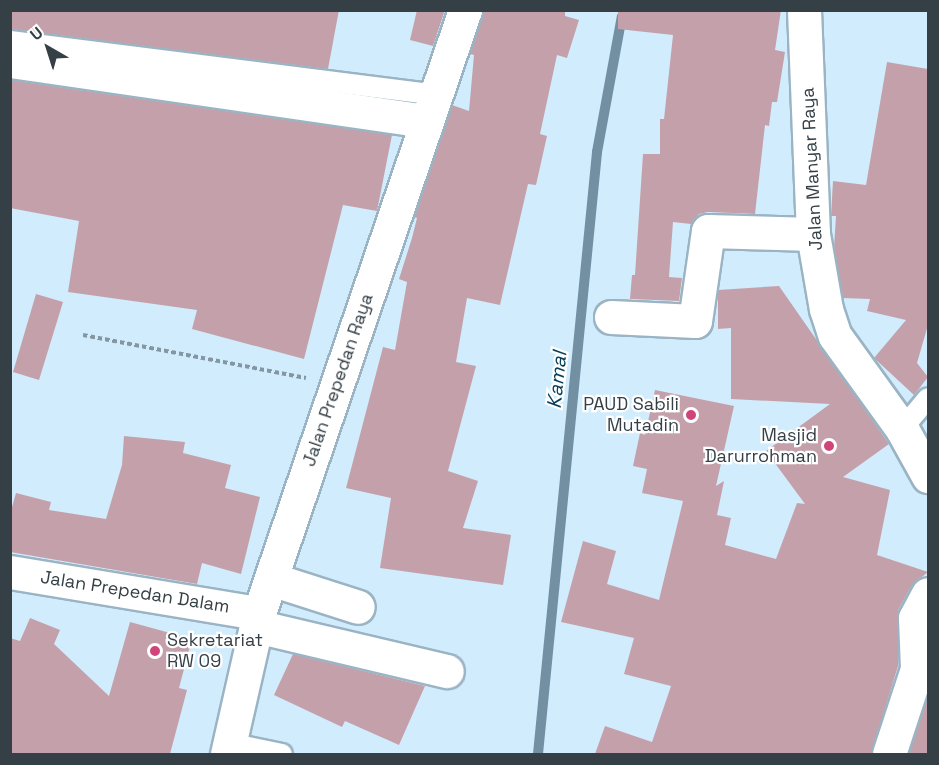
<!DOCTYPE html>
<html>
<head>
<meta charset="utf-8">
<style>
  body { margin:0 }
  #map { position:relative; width:939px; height:765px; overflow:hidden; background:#d1ecfd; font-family:"Space Grotesk",sans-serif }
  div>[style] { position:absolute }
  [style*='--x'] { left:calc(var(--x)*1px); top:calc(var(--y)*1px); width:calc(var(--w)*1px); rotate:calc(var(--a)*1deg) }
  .stream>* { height:10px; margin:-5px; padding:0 5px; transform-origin:5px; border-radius:5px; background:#738fa2 }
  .building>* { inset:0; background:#c4a1aa }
  .path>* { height:4px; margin-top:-2px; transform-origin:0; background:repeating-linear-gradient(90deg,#8396a2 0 4.5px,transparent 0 7.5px) }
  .roads { filter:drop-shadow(2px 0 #9ab4c4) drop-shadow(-2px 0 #9ab4c4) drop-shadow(0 2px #9ab4c4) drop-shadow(0 -2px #9ab4c4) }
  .service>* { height:20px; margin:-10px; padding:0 10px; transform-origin:10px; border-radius:10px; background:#fff }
  .minor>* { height:33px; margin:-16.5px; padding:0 16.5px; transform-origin:16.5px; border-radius:16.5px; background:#fff }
  .tertiary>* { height:33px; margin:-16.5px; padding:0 16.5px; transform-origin:16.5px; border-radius:16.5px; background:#fff }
  .dots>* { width:16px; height:16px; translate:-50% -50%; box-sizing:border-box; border:3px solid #fff; border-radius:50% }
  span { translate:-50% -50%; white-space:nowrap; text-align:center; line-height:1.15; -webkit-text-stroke:4.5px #fff; paint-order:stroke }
  .street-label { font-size:18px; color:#343f46 }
  .poi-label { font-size:18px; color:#343f46 }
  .right { translate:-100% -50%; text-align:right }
  .left { translate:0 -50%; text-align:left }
  .water-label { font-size:20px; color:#043e5a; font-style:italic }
  .frame { position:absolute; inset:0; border:12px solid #343f46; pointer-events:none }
  .north { position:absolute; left:18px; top:18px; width:60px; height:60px; -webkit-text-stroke:4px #fff; paint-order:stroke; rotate:321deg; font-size:16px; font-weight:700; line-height:24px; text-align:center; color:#343f46 }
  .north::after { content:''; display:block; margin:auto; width:21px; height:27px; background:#343f46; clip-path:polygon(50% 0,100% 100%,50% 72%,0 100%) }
</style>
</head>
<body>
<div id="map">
  <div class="stream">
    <i style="--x:538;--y:754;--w:605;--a:-84.4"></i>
    <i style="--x:597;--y:152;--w:138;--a:-79.6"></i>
  </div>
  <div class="building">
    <i style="clip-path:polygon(10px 10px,339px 10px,328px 69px,10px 29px)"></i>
    <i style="clip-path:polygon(417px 10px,445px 10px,433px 46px,410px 40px)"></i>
    <i style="clip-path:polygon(483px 10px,565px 10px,565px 16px,579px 20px,567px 58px,557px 55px,540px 134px,547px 136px,536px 185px,528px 184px,500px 305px,467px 298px,456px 362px,476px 366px,448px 471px,478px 481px,463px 528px,511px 535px,503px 585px,380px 568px,391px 498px,346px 488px,383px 347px,395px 350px,407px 282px,399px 279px,412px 238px,417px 218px,414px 217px,452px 105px,469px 111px,474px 55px,470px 54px)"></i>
    <i style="clip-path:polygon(618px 10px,781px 10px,775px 50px,785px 52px,777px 102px,772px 102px,769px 126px,765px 125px,755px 214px,708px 212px,699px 214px,691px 224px,673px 222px,669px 277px,682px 278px,679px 301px,630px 299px,632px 275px,635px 275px,643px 154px,660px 154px,660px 119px,664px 119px,673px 35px,618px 29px)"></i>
    <i style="clip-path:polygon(887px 62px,928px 69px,928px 325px,917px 363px,928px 377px,914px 395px,874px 358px,906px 320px,867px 311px,870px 299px,843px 298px,834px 247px,836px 216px,831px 216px,833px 181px,866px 185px)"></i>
    <i style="clip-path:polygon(10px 80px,392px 135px,377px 211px,343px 205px,304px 359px,192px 329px,197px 310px,68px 292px,79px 221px,10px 208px)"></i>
    <i style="clip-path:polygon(779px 286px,889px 444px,843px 477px,890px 490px,877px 555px,928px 572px,912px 585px,898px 610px,898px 666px,871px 754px,595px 754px,605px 726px,652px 742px,671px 686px,624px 674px,634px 638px,561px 622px,583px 541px,616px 551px,607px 584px,659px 600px,683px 501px,642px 493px,647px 469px,633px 466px,640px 433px,645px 435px,655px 390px,734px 406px,716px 486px,724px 481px,717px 515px,731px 518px,725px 545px,776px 559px,797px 503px,805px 504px,766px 451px,830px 404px,731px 399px,731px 328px,718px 329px,718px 290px)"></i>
    <i style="clip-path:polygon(36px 294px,63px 302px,39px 380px,13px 372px)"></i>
    <i style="clip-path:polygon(124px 436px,185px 442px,183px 453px,231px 465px,225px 488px,260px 497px,241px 574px,202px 563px,197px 584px,10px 552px,10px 514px,16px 493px,51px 502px,49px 510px,106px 519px,122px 465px)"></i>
    <i style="clip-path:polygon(30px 618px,60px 630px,54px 644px,109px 696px,130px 622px,192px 639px,179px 688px,187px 690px,170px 754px,10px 754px,10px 638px,20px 641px)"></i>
    <i style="clip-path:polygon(293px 654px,425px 686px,399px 745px,345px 721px,342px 727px,274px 695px)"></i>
    <i style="clip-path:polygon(928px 694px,928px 754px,909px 754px)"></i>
  </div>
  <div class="path">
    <i style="--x:83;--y:335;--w:227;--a:10.9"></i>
  </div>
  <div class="roads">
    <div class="service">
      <i style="--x:10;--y:41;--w:429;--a:7.2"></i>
      <i style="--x:902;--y:429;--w:40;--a:-50"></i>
      <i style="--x:229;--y:743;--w:54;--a:11.7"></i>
    </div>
    <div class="minor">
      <i style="--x:804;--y:10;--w:224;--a:87.7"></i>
      <i style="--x:813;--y:234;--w:76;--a:80.2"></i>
      <i style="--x:826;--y:309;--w:28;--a:72"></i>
      <i style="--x:835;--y:336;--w:115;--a:54.2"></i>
      <i style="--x:902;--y:429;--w:54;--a:61"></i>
      <i style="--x:10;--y:61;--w:421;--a:8.2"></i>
      <i style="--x:611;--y:317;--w:84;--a:2.7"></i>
      <i style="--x:695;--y:321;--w:91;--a:-81.8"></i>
      <i style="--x:708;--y:231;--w:105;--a:1.6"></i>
      <i style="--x:10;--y:572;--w:252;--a:9.4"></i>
      <i style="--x:271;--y:579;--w:91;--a:17.8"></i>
      <i style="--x:256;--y:626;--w:196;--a:13.3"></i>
      <i style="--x:889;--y:754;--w:89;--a:-71.8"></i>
      <i style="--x:917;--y:669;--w:51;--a:-92.2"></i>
      <i style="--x:915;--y:618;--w:27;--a:-62"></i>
    </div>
    <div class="tertiary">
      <i style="--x:227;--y:754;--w:145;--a:-77.2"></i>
      <i style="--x:259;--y:613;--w:637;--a:-71.14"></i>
    </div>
  </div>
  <div class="dots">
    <i style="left:691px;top:415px;background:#d04579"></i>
    <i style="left:829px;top:446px;background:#d04579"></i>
    <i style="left:155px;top:651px;background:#d04579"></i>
  </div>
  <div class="street-label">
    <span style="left:812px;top:169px;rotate:-93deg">Jalan Manyar Raya</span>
    <span style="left:338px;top:380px;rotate:-71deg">Jalan Prepedan Raya</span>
    <span style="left:135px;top:592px;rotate:9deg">Jalan Prepedan Dalam</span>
  </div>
  <div class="poi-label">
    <span class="right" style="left:679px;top:415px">PAUD Sabili<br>Mutadin</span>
    <span class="right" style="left:817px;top:446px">Masjid<br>Darurrohman</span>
    <span class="left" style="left:167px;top:651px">Sekretariat<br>RW 09</span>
  </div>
  <div class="water-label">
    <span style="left:557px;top:380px;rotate:-84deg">Kamal</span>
  </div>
  <div class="frame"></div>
  <div class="north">U</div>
</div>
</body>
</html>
